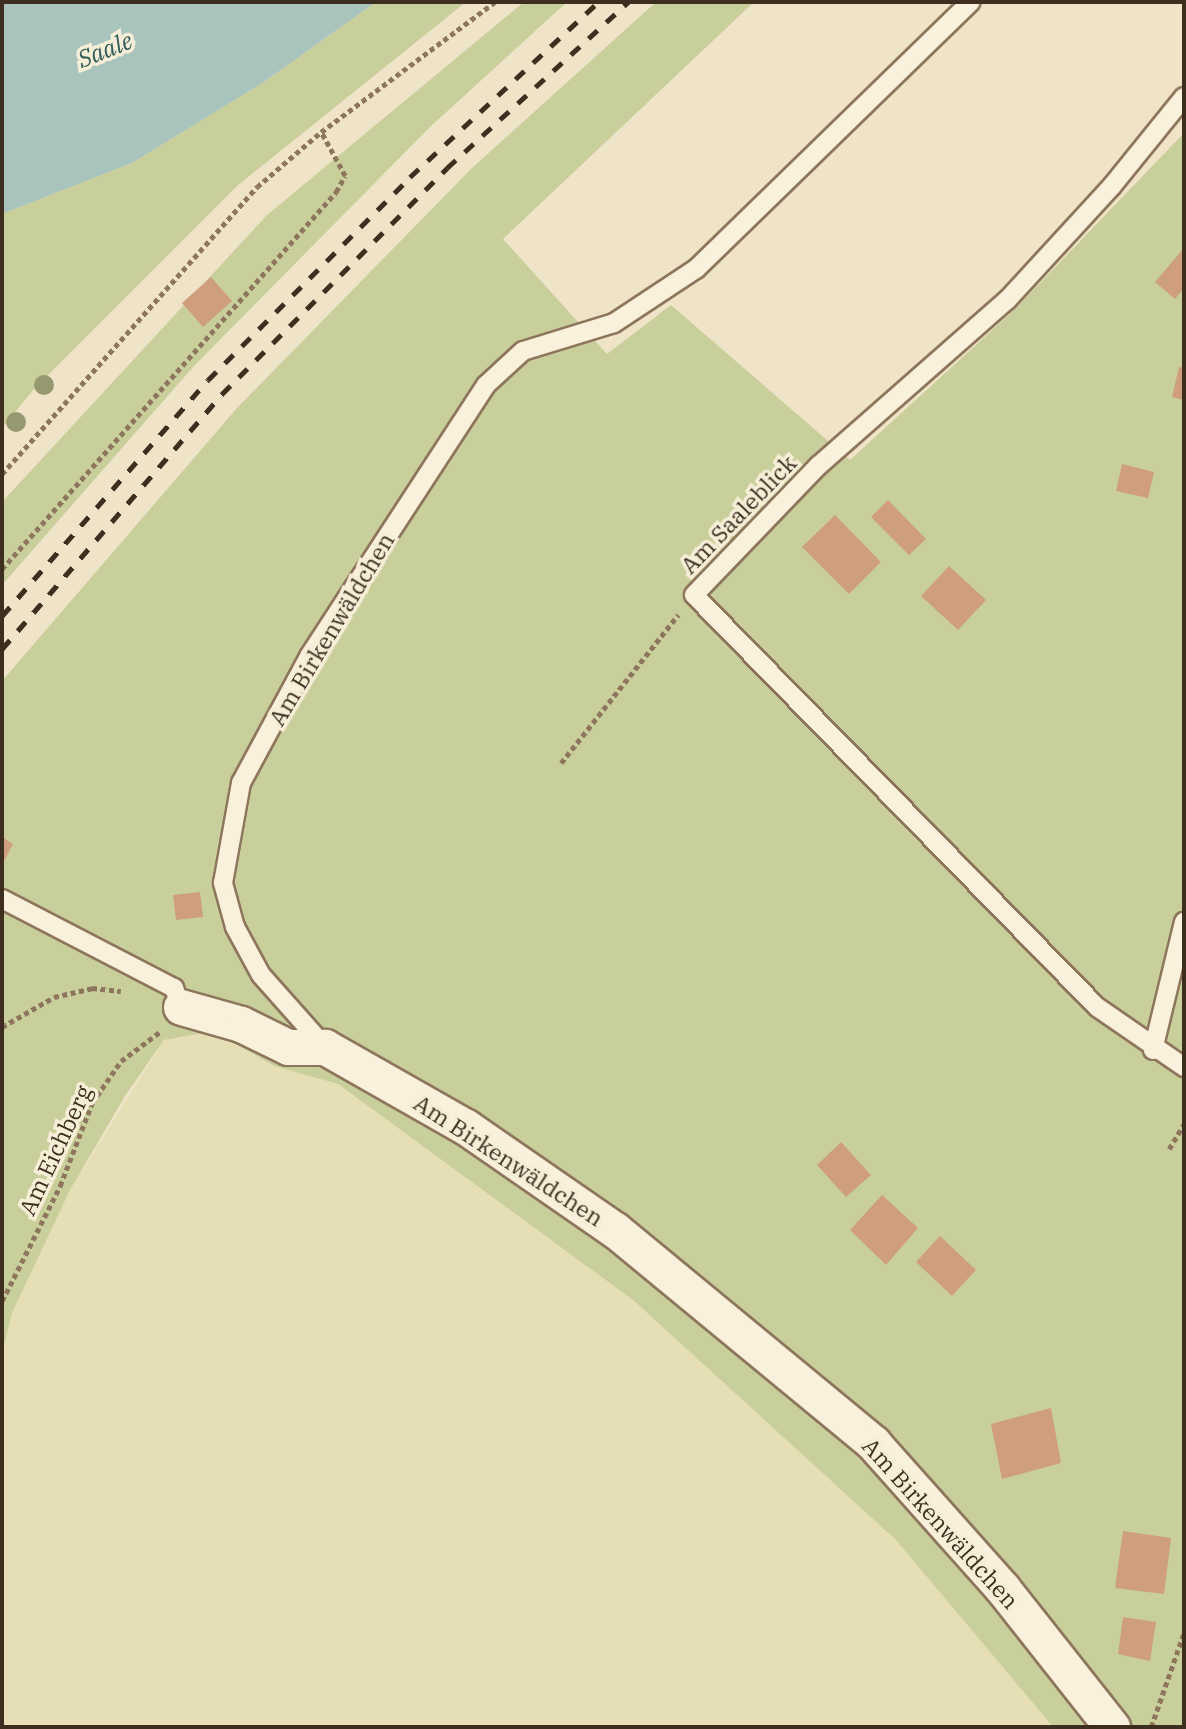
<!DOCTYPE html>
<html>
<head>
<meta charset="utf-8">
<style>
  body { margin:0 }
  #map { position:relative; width:1186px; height:1729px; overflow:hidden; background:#f0e4c8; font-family:"IBM Plex Serif",serif }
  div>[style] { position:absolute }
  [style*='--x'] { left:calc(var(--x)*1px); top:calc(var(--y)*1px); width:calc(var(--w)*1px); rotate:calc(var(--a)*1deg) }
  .farmland>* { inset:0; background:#e6deb5 }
  .green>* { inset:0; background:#c9cf9b }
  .water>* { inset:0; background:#a9c4bc }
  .building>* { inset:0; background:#cf9f7d }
  .path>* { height:4.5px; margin-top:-2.25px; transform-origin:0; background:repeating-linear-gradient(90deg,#8d765c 0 5px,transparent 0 8.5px) }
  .roads { filter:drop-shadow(2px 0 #8d765c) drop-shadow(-2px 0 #8d765c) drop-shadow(0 2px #8d765c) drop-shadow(0 -2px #8d765c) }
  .service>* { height:18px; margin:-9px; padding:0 9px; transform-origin:9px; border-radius:9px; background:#faf1dc }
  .minor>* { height:35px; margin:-17.5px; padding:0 17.5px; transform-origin:17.5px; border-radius:17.5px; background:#faf1dc }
  .rail>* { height:5px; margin-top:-2.5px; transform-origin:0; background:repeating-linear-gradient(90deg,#3d2e20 0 12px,transparent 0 24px) }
  .trees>* { width:20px; height:20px; margin:-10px; border-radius:50%; background:#96986f }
  span { translate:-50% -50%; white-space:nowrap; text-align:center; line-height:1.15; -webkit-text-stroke:7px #f7eed8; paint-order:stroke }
  .street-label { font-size:23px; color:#3d2e20 }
  .water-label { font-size:24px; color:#2f5d5a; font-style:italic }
  .frame { position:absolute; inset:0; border:4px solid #3d2e20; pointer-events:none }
</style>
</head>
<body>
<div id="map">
  <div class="farmland">
    <i style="clip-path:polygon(214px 1031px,274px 1066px,338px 1084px,633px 1300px,896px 1540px,1053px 1727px,2px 1727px,2px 1354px,12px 1313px,70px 1190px,164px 1040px)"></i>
  </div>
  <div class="green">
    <i style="clip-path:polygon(376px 2px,466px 2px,237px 186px,34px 389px,2px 428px,2px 214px,132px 163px,264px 82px)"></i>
    <i style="clip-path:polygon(524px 2px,567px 2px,430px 127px,194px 366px,2px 585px,2px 502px,267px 215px)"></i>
    <i style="clip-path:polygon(656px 2px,754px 2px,503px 239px,607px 354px,671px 305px,850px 460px,1013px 311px,1184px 133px,1184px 1727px,1053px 1727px,896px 1540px,633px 1300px,338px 1084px,274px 1066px,214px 1031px,164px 1040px,125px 1096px,70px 1190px,12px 1313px,2px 1354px,2px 681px,237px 408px,472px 168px)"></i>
  </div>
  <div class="water">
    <i style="clip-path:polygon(2px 2px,376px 2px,264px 82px,132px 163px,2px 214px)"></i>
  </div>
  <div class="building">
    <i style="clip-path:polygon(1184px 248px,1184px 288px,1175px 299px,1155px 282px)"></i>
    <i style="clip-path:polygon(211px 277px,232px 301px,203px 327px,182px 303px)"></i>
    <i style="clip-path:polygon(1179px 367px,1184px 368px,1184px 400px,1172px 397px)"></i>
    <i style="clip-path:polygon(1122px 464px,1154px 472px,1148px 498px,1116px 491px)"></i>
    <i style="clip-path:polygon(888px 500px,926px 539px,909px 555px,871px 517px)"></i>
    <i style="clip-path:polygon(835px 515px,881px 562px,849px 594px,802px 547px)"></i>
    <i style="clip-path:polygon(949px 566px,986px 600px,958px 630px,921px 596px)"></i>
    <i style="clip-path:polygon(2px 837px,13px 844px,2px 865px)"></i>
    <i style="clip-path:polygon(200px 892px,203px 917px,176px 920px,173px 895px)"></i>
    <i style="clip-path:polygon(841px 1142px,871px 1175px,846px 1197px,817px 1165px)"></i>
    <i style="clip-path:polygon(882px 1195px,918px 1228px,886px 1265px,850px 1230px)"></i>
    <i style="clip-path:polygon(940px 1236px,976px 1270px,952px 1296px,916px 1262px)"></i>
    <i style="clip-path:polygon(1051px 1408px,1061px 1463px,1002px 1479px,991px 1424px)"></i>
    <i style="clip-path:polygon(1123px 1531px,1171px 1538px,1164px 1594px,1115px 1588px)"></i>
    <i style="clip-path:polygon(1123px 1617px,1156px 1622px,1150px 1661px,1118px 1654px)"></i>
  </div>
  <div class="path">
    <i style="--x:2;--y:474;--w:384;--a:-48.4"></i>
    <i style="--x:257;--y:187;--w:84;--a:-40.7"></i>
    <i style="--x:321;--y:132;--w:217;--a:-36.8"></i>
    <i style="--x:2;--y:569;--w:504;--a:-48.46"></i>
    <i style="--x:336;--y:192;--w:18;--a:-61"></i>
    <i style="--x:345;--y:176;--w:50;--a:-118.6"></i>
    <i style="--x:561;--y:763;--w:189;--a:-51.7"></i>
    <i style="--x:2;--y:1027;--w:60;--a:-30"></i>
    <i style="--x:54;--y:997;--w:39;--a:-13"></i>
    <i style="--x:92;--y:988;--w:29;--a:6"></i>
    <i style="--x:1169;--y:1149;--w:29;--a:-59"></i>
    <i style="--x:2;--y:1301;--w:129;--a:-63.2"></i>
    <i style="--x:60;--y:1186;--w:89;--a:-68.9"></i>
    <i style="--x:92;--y:1103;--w:51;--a:-55.4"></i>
    <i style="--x:121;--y:1061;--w:50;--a:-36.9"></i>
    <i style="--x:1151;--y:1727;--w:101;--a:-70.8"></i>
  </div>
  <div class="roads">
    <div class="service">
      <i style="--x:1184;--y:97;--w:114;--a:129"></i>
      <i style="--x:1112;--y:186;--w:155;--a:132.6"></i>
      <i style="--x:1007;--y:300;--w:250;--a:138.7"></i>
      <i style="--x:819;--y:465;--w:180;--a:133.9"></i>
      <i style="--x:694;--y:595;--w:576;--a:45.63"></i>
      <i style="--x:1097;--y:1007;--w:106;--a:34.6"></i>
      <i style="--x:2;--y:899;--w:194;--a:27.4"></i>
      <i style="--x:174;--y:988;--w:20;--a:70"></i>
      <i style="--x:325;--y:1047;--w:96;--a:-131.6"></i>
      <i style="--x:261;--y:975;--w:55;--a:-118.4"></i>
      <i style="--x:235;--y:927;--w:46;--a:-105.3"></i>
      <i style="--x:223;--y:883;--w:102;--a:-79.8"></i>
      <i style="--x:241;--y:783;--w:145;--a:-61.7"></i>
      <i style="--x:310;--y:655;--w:322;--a:-56.9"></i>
      <i style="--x:486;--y:385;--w:50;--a:-42.6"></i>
      <i style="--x:523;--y:351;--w:95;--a:-17.1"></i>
      <i style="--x:614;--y:323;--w:98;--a:-33.4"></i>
      <i style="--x:696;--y:269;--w:383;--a:-44.2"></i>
      <i style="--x:1153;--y:1050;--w:132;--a:-76.4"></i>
    </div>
    <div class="minor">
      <i style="--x:181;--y:1007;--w:62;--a:15.8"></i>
      <i style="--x:241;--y:1024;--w:52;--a:26.1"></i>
      <i style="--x:288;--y:1047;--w:37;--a:0"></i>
      <i style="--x:325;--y:1047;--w:162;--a:29.6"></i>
      <i style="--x:466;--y:1127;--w:181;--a:34.7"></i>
      <i style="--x:615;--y:1230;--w:335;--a:39.5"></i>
      <i style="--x:873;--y:1443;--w:195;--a:48.3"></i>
      <i style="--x:1003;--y:1589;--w:176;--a:51.7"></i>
    </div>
  </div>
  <div class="rail">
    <i style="--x:2;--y:616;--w:313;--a:-48.9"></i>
    <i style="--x:208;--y:380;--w:286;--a:-45.1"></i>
    <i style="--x:410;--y:177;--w:257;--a:-42.9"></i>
    <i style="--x:2;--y:649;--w:337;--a:-49.2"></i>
    <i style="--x:222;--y:394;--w:319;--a:-45.1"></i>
    <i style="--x:447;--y:168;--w:246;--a:-42.5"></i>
  </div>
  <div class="trees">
    <i style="left:44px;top:385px"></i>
    <i style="left:16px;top:422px"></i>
  </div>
  <div class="street-label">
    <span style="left:738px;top:514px;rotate:-46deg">Am Saaleblick</span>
    <span style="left:331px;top:629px;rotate:-59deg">Am Birkenwäldchen</span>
    <span style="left:55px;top:1150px;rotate:-65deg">Am Eichberg</span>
    <span style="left:509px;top:1160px;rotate:33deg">Am Birkenwäldchen</span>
    <span style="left:941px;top:1523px;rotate:48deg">Am Birkenwäldchen</span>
  </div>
  <div class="water-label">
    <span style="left:105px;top:50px;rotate:-22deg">Saale</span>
  </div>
  <div class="frame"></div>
</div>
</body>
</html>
